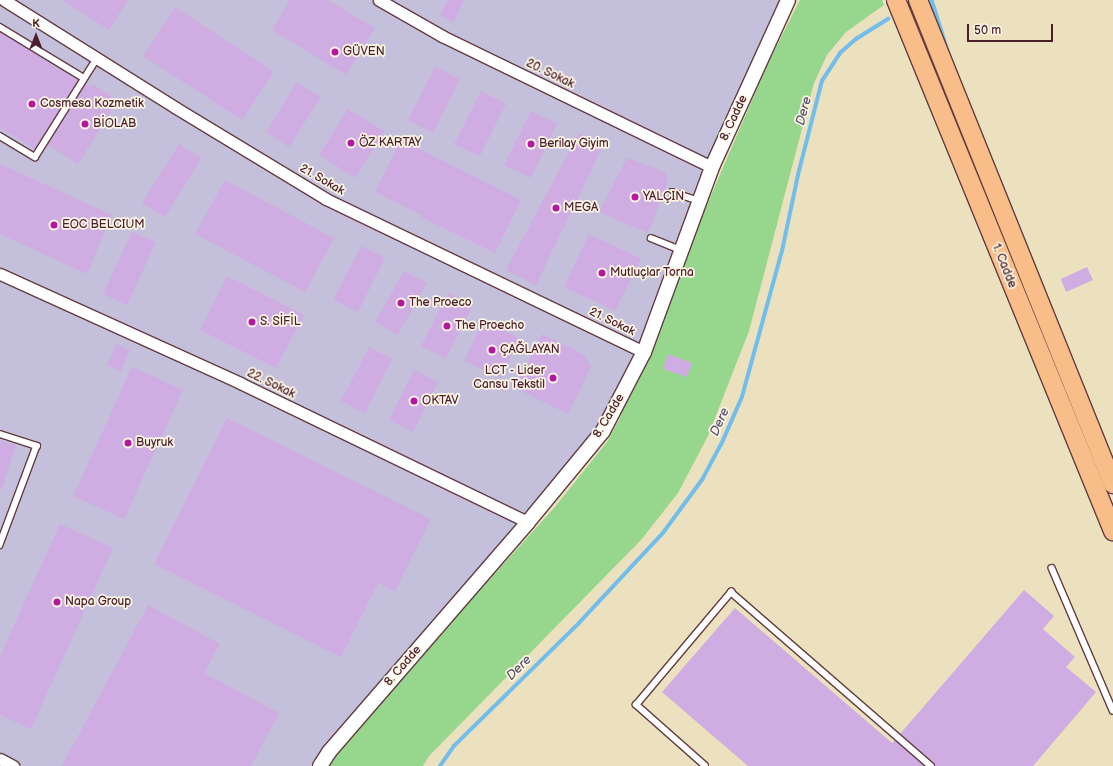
<!DOCTYPE html>
<html>
<head>
<meta charset="utf-8">
<style>
  body { margin:0 }
  #map { position:relative; width:1113px; height:766px; overflow:hidden; background:#ece1be; font-family:"Balsamiq Sans",sans-serif }
  div>[style] { position:absolute }
  [style*='--x'] { left:calc(var(--x)*1px); top:calc(var(--y)*1px); width:calc(var(--w)*1px); rotate:calc(var(--a)*1deg) }
  .industrial>* { inset:0; background:#c4c0db }
  .green>* { inset:0; background:#97d68d }
  .stream>* { height:3.5px; margin:-1.75px; padding:0 1.75px; transform-origin:1.75px; border-radius:1.75px; background:#71bdeb }
  .building>* { inset:0; background:#cface2 }
  .roads { filter:drop-shadow(1px 0 #623c41) drop-shadow(-1px 0 #623c41) drop-shadow(0 1px #623c41) drop-shadow(0 -1px #623c41) }
  .service>* { height:5.5px; margin:-2.75px; padding:0 2.75px; transform-origin:2.75px; border-radius:2.75px; background:#fff }
  .minor>* { height:11px; margin:-5.5px; padding:0 5.5px; transform-origin:5.5px; border-radius:5.5px; background:#fff }
  .tertiary>* { height:14px; margin:-7px; padding:0 7px; transform-origin:7px; border-radius:7px; background:#fff }
  .primary>* { height:18px; margin:-9px; padding:0 9px; transform-origin:9px; border-radius:9px; background:#f8bd89 }
  .dots>* { width:11px; height:11px; translate:-50% -50%; box-sizing:border-box; border:2px solid #fcf5e5; border-radius:50% }
  span { translate:-50% -50%; white-space:nowrap; text-align:center; line-height:1.15; -webkit-text-stroke:3.5px #fcf5e5; paint-order:stroke }
  .poi-label { font-size:12px; color:#4a1f2b }
  .left { translate:0 -50%; text-align:left }
  .right { translate:-100% -50%; text-align:right }
  .street-label { font-size:12px; color:#4a1f2b }
  .water-label { font-size:13px; color:#58566e; font-style:italic }
  .north { position:absolute; left:16px; top:16px; width:40px; height:40px; -webkit-text-stroke:3px #fcf5e5; paint-order:stroke; rotate:0deg; font-size:11px; font-weight:700; line-height:16px; text-align:center; color:#4a1f2b }
  .north::after { content:''; display:block; margin:auto; width:14px; height:18px; background:#4a1f2b; clip-path:polygon(50% 0,100% 100%,50% 72%,0 100%) }
  .scale { position:absolute; left:967px; top:24px; width:86px; height:18px; box-sizing:border-box; border:2px solid #4a1f2b; border-top:0; padding-left:5px; font-size:12px; line-height:14px; white-space:nowrap; color:#4a1f2b; -webkit-text-stroke:3px #fcf5e5; paint-order:stroke }
</style>
</head>
<body>
<div id="map">
  <div class="industrial">
    <i style="clip-path:polygon(0 0,783px 0,716px 172px,599px 450px,327px 752px,319px 766px,0 766px)"></i>
  </div>
  <div class="green">
    <i style="clip-path:polygon(800px 0,882px 0,884px 5px,846px 32px,827px 55px,814px 83px,749px 331px,708px 436px,678px 493px,641px 540px,429px 756px,423px 766px,324px 766px,331px 755px,554px 508px,607px 442px,619px 420px,675px 279px,769px 61px)"></i>
  </div>
  <div class="stream">
    <i style="--x:932;--y:0;--w:53;--a:72.6"></i>
    <i style="--x:440;--y:766;--w:24;--a:-55"></i>
    <i style="--x:454;--y:746;--w:175;--a:-44.5"></i>
    <i style="--x:579;--y:623;--w:123;--a:-47"></i>
    <i style="--x:663;--y:533;--w:66;--a:-53.7"></i>
    <i style="--x:702;--y:480;--w:40;--a:-62"></i>
    <i style="--x:721;--y:445;--w:52;--a:-66.4"></i>
    <i style="--x:742;--y:397;--w:151;--a:-74.7"></i>
    <i style="--x:782;--y:251;--w:78;--a:-78.1"></i>
    <i style="--x:798;--y:175;--w:97;--a:-75.7"></i>
    <i style="--x:822;--y:81;--w:33;--a:-57"></i>
    <i style="--x:840;--y:53;--w:21;--a:-41"></i>
    <i style="--x:856;--y:39;--w:38;--a:-32"></i>
  </div>
  <div class="building">
    <i style="clip-path:polygon(62px 0,128px 0,109px 30px)"></i>
    <i style="clip-path:polygon(290px 0,328px 0,375px 28px,346px 75px,272px 30px)"></i>
    <i style="clip-path:polygon(448px 0,464px 0,454px 22px,440px 15px)"></i>
    <i style="clip-path:polygon(175px 7px,274px 72px,242px 120px,143px 56px)"></i>
    <i style="clip-path:polygon(0 32px,78px 80px,35px 149px,0 128px)"></i>
    <i style="clip-path:polygon(435px 67px,460px 79px,433px 133px,408px 120px)"></i>
    <i style="clip-path:polygon(297px 82px,321px 97px,289px 147px,266px 132px)"></i>
    <i style="clip-path:polygon(86px 84px,91px 87px,93px 84px,118px 100px,78px 164px,48px 145px)"></i>
    <i style="clip-path:polygon(481px 91px,506px 104px,480px 156px,454px 144px)"></i>
    <i style="clip-path:polygon(348px 109px,384px 131px,355px 178px,319px 155px)"></i>
    <i style="clip-path:polygon(531px 111px,557px 124px,531px 178px,504px 165px)"></i>
    <i style="clip-path:polygon(579px 133px,603px 146px,536px 285px,506px 270px)"></i>
    <i style="clip-path:polygon(401px 140px,521px 200px,495px 253px,421px 217px,422px 215px,375px 192px)"></i>
    <i style="clip-path:polygon(179px 144px,201px 158px,165px 217px,142px 203px)"></i>
    <i style="clip-path:polygon(627px 158px,665px 172px,668px 182px,648px 233px,599px 212px)"></i>
    <i style="clip-path:polygon(0 164px,112px 215px,87px 274px,0 234px)"></i>
    <i style="clip-path:polygon(225px 180px,334px 238px,305px 292px,195px 234px)"></i>
    <i style="clip-path:polygon(132px 232px,156px 242px,127px 305px,103px 294px)"></i>
    <i style="clip-path:polygon(589px 234px,641px 259px,615px 311px,564px 287px)"></i>
    <i style="clip-path:polygon(361px 246px,385px 258px,358px 312px,333px 300px)"></i>
    <i style="clip-path:polygon(1087px 267px,1093px 280px,1066px 292px,1061px 279px)"></i>
    <i style="clip-path:polygon(404px 271px,427px 283px,398px 335px,375px 322px)"></i>
    <i style="clip-path:polygon(227px 276px,304px 315px,276px 368px,200px 330px)"></i>
    <i style="clip-path:polygon(448px 293px,473px 305px,446px 358px,421px 346px)"></i>
    <i style="clip-path:polygon(491px 325px,519px 338px,501px 378px,464px 361px,480px 327px,488px 330px)"></i>
    <i style="clip-path:polygon(542px 334px,585px 355px,591px 367px,568px 414px,515px 388px)"></i>
    <i style="clip-path:polygon(116px 344px,130px 350px,121px 371px,107px 365px)"></i>
    <i style="clip-path:polygon(369px 347px,392px 359px,365px 413px,341px 401px)"></i>
    <i style="clip-path:polygon(668px 354px,692px 363px,687px 377px,663px 369px)"></i>
    <i style="clip-path:polygon(132px 367px,183px 390px,124px 519px,73px 496px)"></i>
    <i style="clip-path:polygon(414px 370px,438px 382px,413px 432px,389px 420px)"></i>
    <i style="clip-path:polygon(227px 418px,431px 519px,395px 591px,378px 583px,341px 657px,154px 564px)"></i>
    <i style="clip-path:polygon(0 440px,16px 445px,2px 489px,0 488px)"></i>
    <i style="clip-path:polygon(60px 524px,113px 548px,31px 729px,0 715px,0 656px)"></i>
    <i style="clip-path:polygon(1024px 590px,1054px 616px,1043px 629px,1075px 657px,1066px 667px,1096px 692px,1033px 766px,935px 766px,934px 763px,900px 734px)"></i>
    <i style="clip-path:polygon(148px 605px,220px 644px,204px 673px,279px 713px,251px 766px,62px 766px)"></i>
    <i style="clip-path:polygon(735px 608px,892px 743px,895px 740px,925px 766px,748px 766px,662px 692px)"></i>
  </div>
  <div class="roads">
    <div class="service">
      <i style="--x:0;--y:27;--w:98;--a:31.3"></i>
      <i style="--x:0;--y:136;--w:41;--a:31"></i>
      <i style="--x:35;--y:157;--w:117;--a:-57.9"></i>
      <i style="--x:672;--y:192;--w:28;--a:18"></i>
      <i style="--x:651;--y:238;--w:32;--a:22"></i>
      <i style="--x:0;--y:434;--w:39;--a:18"></i>
      <i style="--x:37;--y:446;--w:106;--a:110.5"></i>
      <i style="--x:1052;--y:568;--w:155;--a:66.8"></i>
      <i style="--x:705;--y:766;--w:92;--a:-138.5"></i>
      <i style="--x:636;--y:705;--w:148;--a:-49.9"></i>
      <i style="--x:731;--y:592;--w:265;--a:41"></i>
    </div>
    <div class="minor">
      <i style="--x:4;--y:0;--w:203;--a:32.1"></i>
      <i style="--x:176;--y:108;--w:175;--a:31.2"></i>
      <i style="--x:326;--y:199;--w:353;--a:25.7"></i>
      <i style="--x:379;--y:0;--w:73;--a:29.7"></i>
      <i style="--x:442;--y:36;--w:300;--a:25.9"></i>
      <i style="--x:0;--y:274;--w:264;--a:24.4"></i>
      <i style="--x:240;--y:383;--w:320;--a:25.8"></i>
      <i style="--x:0;--y:759;--w:15;--a:28"></i>
    </div>
    <div class="tertiary">
      <i style="--x:320;--y:766;--w:17;--a:-57"></i>
      <i style="--x:329;--y:752;--w:304;--a:-49.1"></i>
      <i style="--x:528;--y:522;--w:118;--a:-50.5"></i>
      <i style="--x:603;--y:431;--w:89;--a:-62.6"></i>
      <i style="--x:644;--y:352;--w:197;--a:-69.8"></i>
      <i style="--x:712;--y:167;--w:183;--a:-65.5"></i>
    </div>
    <div class="primary">
      <i style="--x:896;--y:0;--w:574;--a:67.77"></i>
      <i style="--x:918;--y:0;--w:522;--a:68.06"></i>
    </div>
  </div>
  <div class="dots">
    <i style="left:335px;top:52px;background:#b5179e"></i>
    <i style="left:32px;top:104px;background:#b5179e"></i>
    <i style="left:85px;top:124px;background:#b5179e"></i>
    <i style="left:351px;top:143px;background:#b5179e"></i>
    <i style="left:531px;top:144px;background:#b5179e"></i>
    <i style="left:635px;top:197px;background:#b5179e"></i>
    <i style="left:556px;top:208px;background:#b5179e"></i>
    <i style="left:54px;top:225px;background:#b5179e"></i>
    <i style="left:602px;top:273px;background:#b5179e"></i>
    <i style="left:401px;top:303px;background:#b5179e"></i>
    <i style="left:252px;top:322px;background:#b5179e"></i>
    <i style="left:447px;top:326px;background:#b5179e"></i>
    <i style="left:492px;top:350px;background:#b5179e"></i>
    <i style="left:553px;top:378px;background:#b5179e"></i>
    <i style="left:414px;top:401px;background:#b5179e"></i>
    <i style="left:128px;top:443px;background:#b5179e"></i>
    <i style="left:57px;top:602px;background:#b5179e"></i>
  </div>
  <div class="poi-label">
    <span class="left" style="left:343px;top:52px">GÜVEN</span>
    <span class="left" style="left:40px;top:104px">Cosmesa Kozmetik</span>
    <span class="left" style="left:93px;top:124px">BİOLAB</span>
    <span class="left" style="left:359px;top:143px">ÖZ KARTAY</span>
    <span class="left" style="left:539px;top:144px">Berilay Giyim</span>
    <span class="left" style="left:643px;top:197px">YALÇIN</span>
    <span class="left" style="left:564px;top:208px">MEGA</span>
    <span class="left" style="left:62px;top:225px">EOC BELCIUM</span>
    <span class="left" style="left:610px;top:273px">Mutluçlar Torna</span>
    <span class="left" style="left:409px;top:303px">The Proeco</span>
    <span class="left" style="left:260px;top:322px">S. SİFİL</span>
    <span class="left" style="left:455px;top:326px">The Proecho</span>
    <span class="left" style="left:500px;top:350px">ÇAĞLAYAN</span>
    <span class="right" style="left:545px;top:378px">LCT - Lider<br>Cansu Tekstil</span>
    <span class="left" style="left:422px;top:401px">OKTAV</span>
    <span class="left" style="left:136px;top:443px">Buyruk</span>
    <span class="left" style="left:65px;top:602px">Napa Group</span>
  </div>
  <div class="street-label">
    <span style="left:550px;top:74px;rotate:26deg">20. Sokak</span>
    <span style="left:734px;top:118px;rotate:-65deg">8. Cadde</span>
    <span style="left:322px;top:180px;rotate:30deg">21. Sokak</span>
    <span style="left:1004px;top:266px;rotate:68deg">1. Cadde</span>
    <span style="left:612px;top:322px;rotate:26deg">21. Sokak</span>
    <span style="left:271px;top:384px;rotate:26deg">22. Sokak</span>
    <span style="left:609px;top:416px;rotate:-59deg">8. Cadde</span>
    <span style="left:403px;top:666px;rotate:-49deg">8. Cadde</span>
  </div>
  <div class="water-label">
    <span style="left:804px;top:111px;rotate:-75deg">Dere</span>
    <span style="left:720px;top:422px;rotate:-66deg">Dere</span>
    <span style="left:519px;top:668px;rotate:-45deg">Dere</span>
  </div>
  <div class="north">K</div>
  <div class="scale">50 m</div>
</div>
</body>
</html>
